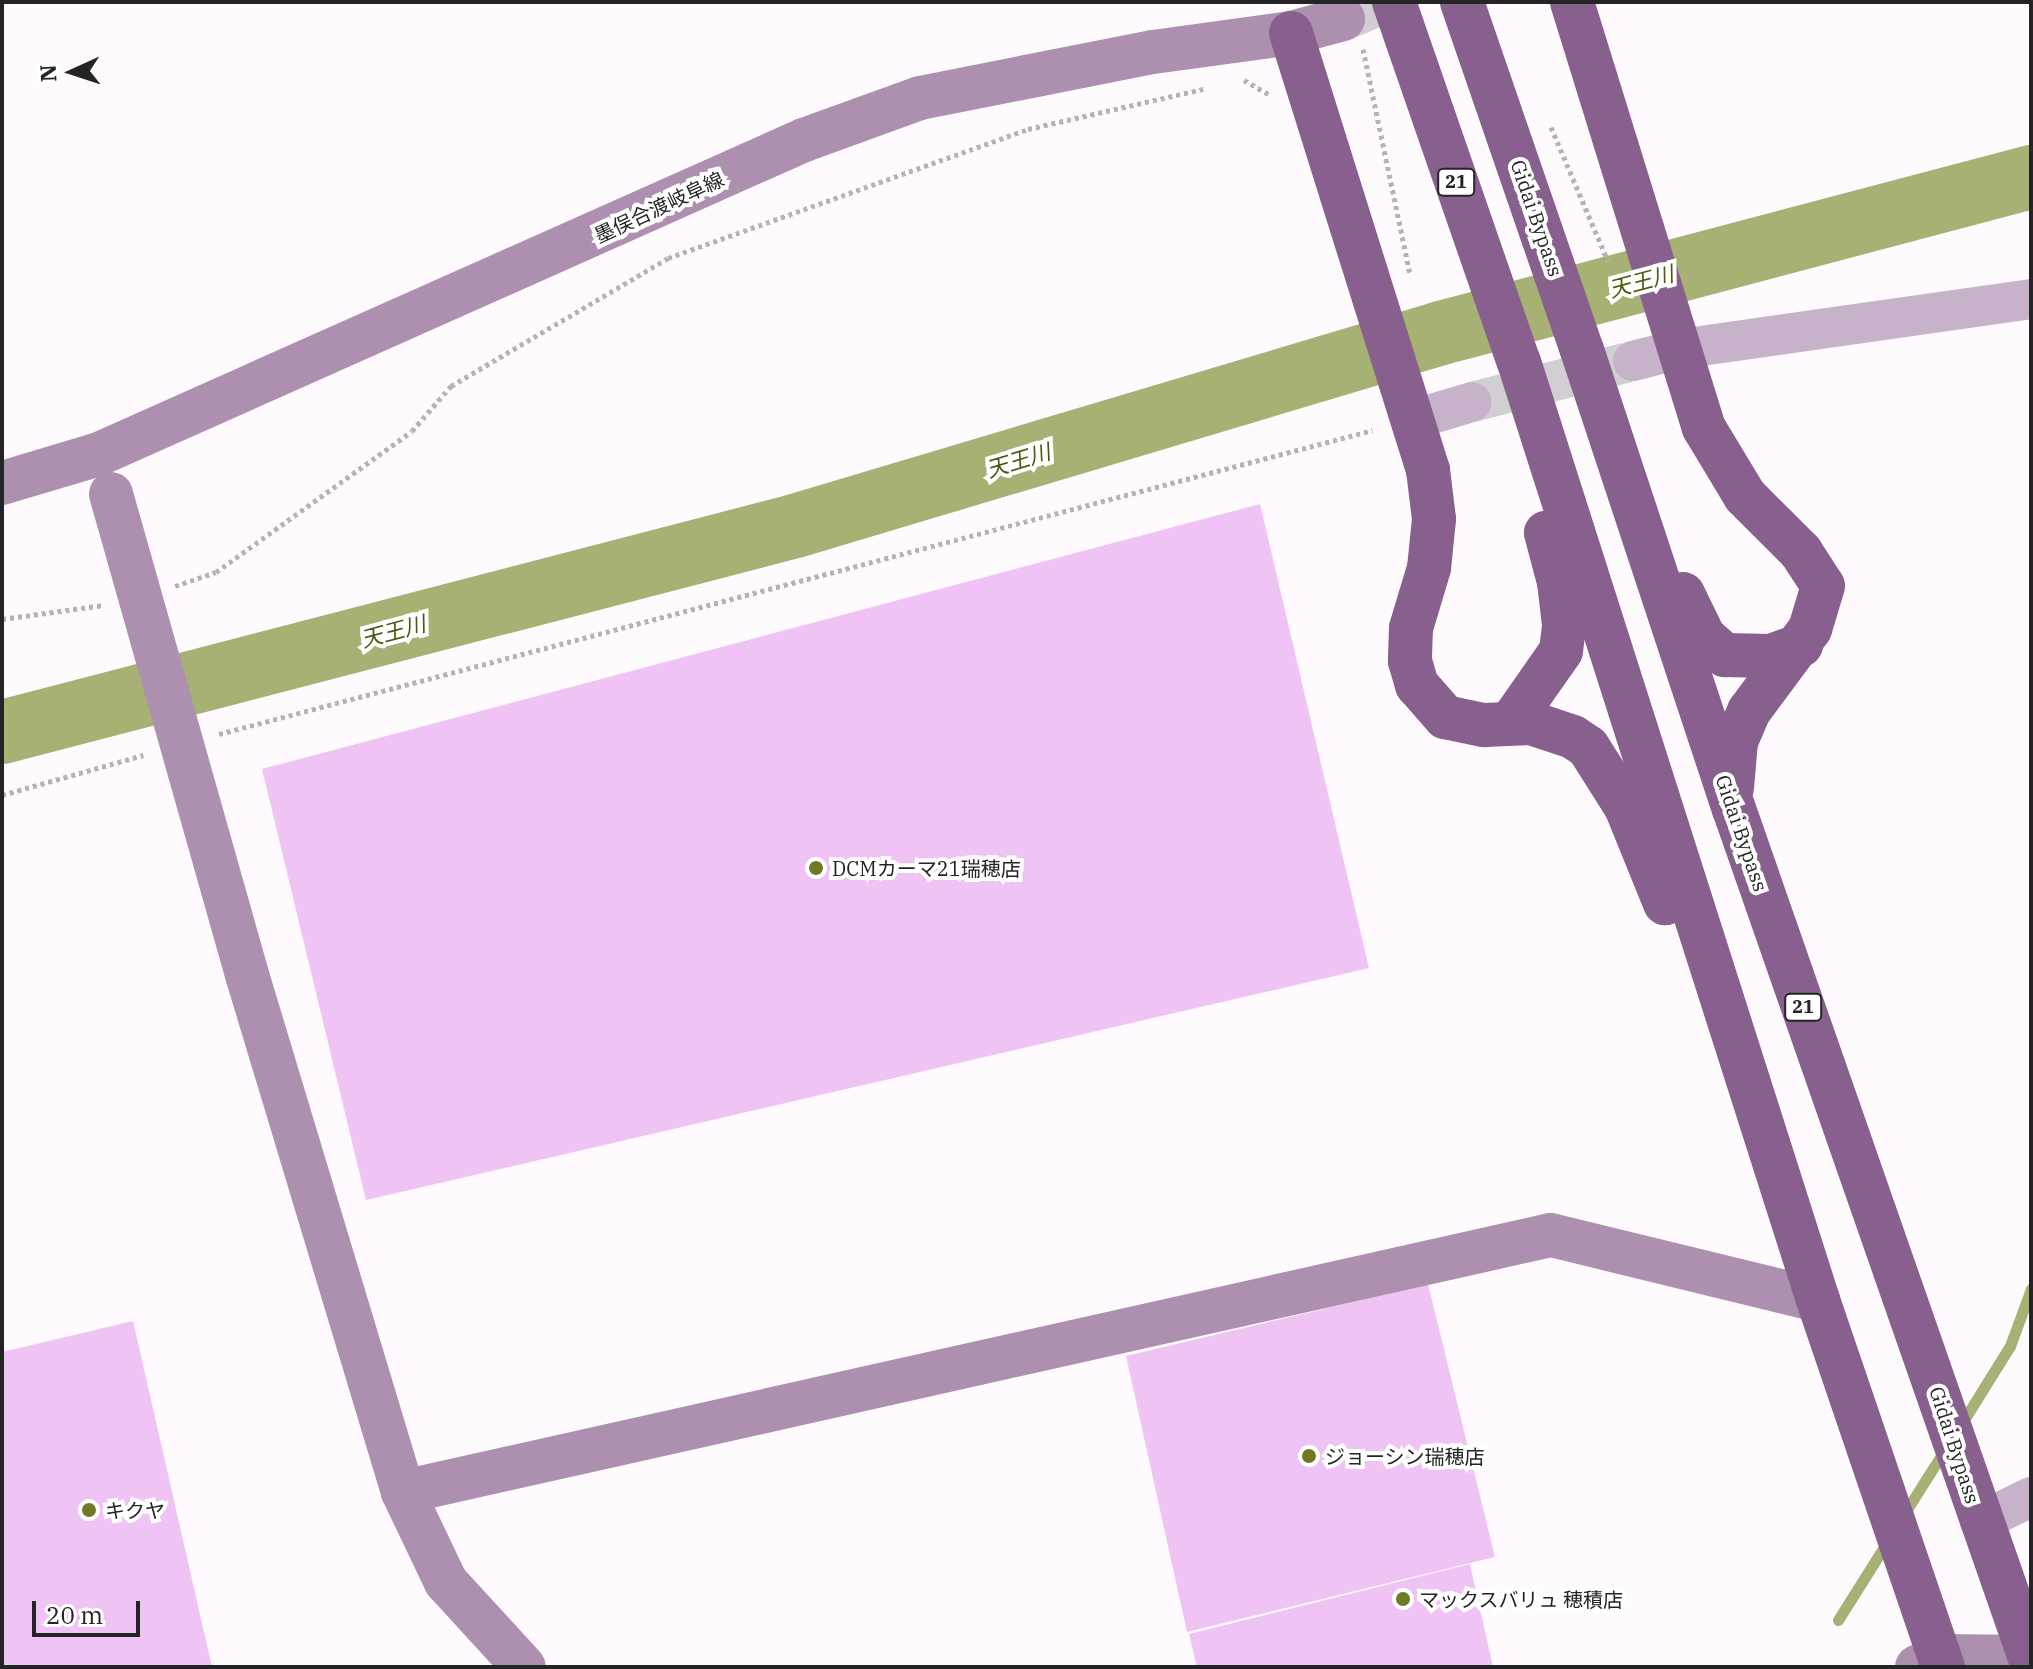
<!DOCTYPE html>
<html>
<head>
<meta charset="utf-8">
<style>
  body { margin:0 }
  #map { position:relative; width:2033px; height:1669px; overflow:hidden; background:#fefafe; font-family:"IBM Plex Serif","Noto Sans JP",serif }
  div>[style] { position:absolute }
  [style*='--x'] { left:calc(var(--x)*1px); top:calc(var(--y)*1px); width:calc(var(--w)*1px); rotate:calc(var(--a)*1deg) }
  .stream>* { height:11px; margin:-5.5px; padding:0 5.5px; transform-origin:5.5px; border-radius:5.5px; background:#a7b173 }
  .river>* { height:64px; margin:-32px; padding:0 32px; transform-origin:32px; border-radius:32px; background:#a7b173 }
  .building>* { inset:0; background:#f0c3f5 }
  .street-tunnel>* { height:40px; margin-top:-20px; transform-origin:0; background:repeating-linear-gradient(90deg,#d2cfd3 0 40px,transparent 0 60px) }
  .secondary-tunnel>* { height:44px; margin-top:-22px; transform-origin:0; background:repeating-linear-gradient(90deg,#d2cfd3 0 44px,transparent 0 66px) }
  .path>* { height:5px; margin-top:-2.5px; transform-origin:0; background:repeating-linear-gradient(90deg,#b6b3b6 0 4px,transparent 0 8px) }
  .street>* { height:40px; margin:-20px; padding:0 20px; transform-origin:20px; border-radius:20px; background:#c7b3c9 }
  .secondary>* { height:44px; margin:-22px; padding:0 22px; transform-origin:22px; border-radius:22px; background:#ad90b0 }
  .highway>* { height:44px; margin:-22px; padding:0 22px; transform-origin:22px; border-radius:22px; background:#88608d }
  .secondary-bridge>* { height:44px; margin:-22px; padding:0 22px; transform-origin:22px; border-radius:22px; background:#ad90b0 }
  .highway-bridge>* { height:44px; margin:-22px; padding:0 22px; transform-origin:22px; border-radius:22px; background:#88608d }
  .dots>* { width:22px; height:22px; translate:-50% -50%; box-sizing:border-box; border:4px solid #fff; border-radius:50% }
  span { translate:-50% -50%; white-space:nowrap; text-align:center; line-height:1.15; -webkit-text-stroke:8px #fff; paint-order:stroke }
  .shield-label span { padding:2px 6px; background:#fff; border:2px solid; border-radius:6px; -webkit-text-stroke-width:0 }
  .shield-label { font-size:18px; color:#242325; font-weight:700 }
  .street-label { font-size:20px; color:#242325 }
  .poi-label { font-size:20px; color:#242325 }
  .left { translate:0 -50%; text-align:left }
  .water-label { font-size:22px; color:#4f5710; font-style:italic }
  .frame { position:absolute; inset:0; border:4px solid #242325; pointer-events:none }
  .north { position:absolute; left:32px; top:32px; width:80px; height:80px; -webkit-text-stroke:6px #fff; paint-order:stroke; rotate:267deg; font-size:22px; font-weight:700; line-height:32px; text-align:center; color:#242325 }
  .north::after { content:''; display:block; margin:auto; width:28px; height:36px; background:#242325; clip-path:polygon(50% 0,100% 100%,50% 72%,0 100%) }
  .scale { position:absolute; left:32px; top:1601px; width:108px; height:36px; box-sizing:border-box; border:4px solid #242325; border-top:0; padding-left:10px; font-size:24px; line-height:28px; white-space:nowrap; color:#242325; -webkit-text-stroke:6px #fff; paint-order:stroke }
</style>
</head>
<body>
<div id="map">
  <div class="stream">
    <i style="--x:1962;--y:1423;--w:91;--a:-58.1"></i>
    <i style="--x:2010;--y:1346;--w:61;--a:-69.8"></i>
    <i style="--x:1904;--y:1514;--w:75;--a:-57.6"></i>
    <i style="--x:1838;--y:1620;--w:96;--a:-57.8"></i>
  </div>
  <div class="river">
    <i style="--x:2;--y:732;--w:819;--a:-14.56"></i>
    <i style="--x:795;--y:526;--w:674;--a:-16.63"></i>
    <i style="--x:1441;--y:333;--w:610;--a:-14.81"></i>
  </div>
  <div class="building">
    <i style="clip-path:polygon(1260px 504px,1369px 968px,366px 1200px,262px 769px)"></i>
    <i style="clip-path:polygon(1428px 1284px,1495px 1557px,1187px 1632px,1126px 1356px)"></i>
    <i style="clip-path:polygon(133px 1321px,212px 1667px,2px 1667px,2px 1352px)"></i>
    <i style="clip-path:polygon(1470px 1564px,1493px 1667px,1197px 1667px,1189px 1634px)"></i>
  </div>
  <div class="street-tunnel">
    <i style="--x:1472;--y:402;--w:166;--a:-14.3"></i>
  </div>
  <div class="secondary-tunnel">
    <i style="--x:1343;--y:19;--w:43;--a:-23"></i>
  </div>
  <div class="path">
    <i style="--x:1363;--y:49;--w:230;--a:78.2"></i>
    <i style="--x:1244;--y:80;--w:30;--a:30"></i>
    <i style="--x:1551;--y:127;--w:146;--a:67"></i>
    <i style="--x:175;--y:586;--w:43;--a:-18.9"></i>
    <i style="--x:216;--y:572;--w:241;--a:-35.7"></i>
    <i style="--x:412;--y:431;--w:60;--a:-49.1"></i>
    <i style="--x:451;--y:386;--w:252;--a:-30.5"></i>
    <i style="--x:668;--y:258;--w:382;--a:-19.7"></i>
    <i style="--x:1028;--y:129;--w:180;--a:-12.9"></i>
    <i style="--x:2;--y:619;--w:103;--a:-7.8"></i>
    <i style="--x:219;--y:734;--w:1193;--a:-14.76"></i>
    <i style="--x:2;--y:795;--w:147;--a:-15.8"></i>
  </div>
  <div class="street">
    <i style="--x:1633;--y:361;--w:49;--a:-14.3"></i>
    <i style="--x:1680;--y:349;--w:355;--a:-8.1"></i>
    <i style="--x:1415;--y:419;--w:59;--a:-16.6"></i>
    <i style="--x:1980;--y:1522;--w:57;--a:-26.1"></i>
  </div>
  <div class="secondary">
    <i style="--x:2;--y:483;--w:101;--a:-16.6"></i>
    <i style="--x:99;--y:454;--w:772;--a:-24.01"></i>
    <i style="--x:804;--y:140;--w:123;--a:-19.9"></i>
    <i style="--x:920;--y:98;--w:237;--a:-11.2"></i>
    <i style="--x:1153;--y:52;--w:139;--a:-7.8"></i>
    <i style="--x:1291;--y:33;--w:54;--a:-15.1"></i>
    <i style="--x:248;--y:978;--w:537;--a:73.22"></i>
    <i style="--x:403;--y:1492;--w:100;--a:64.5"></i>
    <i style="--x:446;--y:1582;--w:115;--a:47.5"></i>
    <i style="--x:403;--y:1492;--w:1176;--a:-12.62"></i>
    <i style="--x:1551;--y:1235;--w:275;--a:13.7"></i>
    <i style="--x:1917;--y:1667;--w:25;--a:-26"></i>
    <i style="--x:1940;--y:1656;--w:90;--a:0.6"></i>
  </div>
  <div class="highway">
    <i style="--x:1572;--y:2;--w:446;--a:72.8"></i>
    <i style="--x:1704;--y:428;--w:79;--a:58.9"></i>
    <i style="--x:1745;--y:496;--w:79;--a:45"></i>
    <i style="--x:1801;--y:552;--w:40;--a:57.1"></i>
    <i style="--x:1823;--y:586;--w:45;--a:106.8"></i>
    <i style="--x:1810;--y:629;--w:102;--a:126.6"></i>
    <i style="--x:1749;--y:711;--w:33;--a:113"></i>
    <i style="--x:1736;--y:741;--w:47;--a:94.9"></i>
    <i style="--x:1291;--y:33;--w:458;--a:72.6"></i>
    <i style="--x:1428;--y:470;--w:49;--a:83"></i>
    <i style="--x:1434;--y:519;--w:49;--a:95.8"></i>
    <i style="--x:1429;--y:568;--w:63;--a:106.7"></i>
    <i style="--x:1411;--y:628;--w:33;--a:92"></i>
    <i style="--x:1410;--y:661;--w:25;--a:74"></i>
    <i style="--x:1417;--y:685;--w:43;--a:48.8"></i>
    <i style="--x:1445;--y:717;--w:40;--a:12"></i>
    <i style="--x:1484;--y:725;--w:47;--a:-2.4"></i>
    <i style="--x:1531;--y:723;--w:44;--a:18.4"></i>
    <i style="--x:1573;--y:737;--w:18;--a:34"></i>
    <i style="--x:1588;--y:747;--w:71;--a:57.7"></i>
    <i style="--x:1626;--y:807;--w:104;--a:67.9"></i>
    <i style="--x:1582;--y:350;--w:484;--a:71.7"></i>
    <i style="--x:1734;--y:809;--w:902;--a:70.78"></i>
    <i style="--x:1519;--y:362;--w:985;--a:72.32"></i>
    <i style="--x:1818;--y:1300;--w:388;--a:71.2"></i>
    <i style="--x:1683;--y:594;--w:48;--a:64"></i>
    <i style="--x:1704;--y:637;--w:28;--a:41"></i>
    <i style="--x:1725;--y:655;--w:46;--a:1.2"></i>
    <i style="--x:1771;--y:656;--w:32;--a:-20"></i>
    <i style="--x:1512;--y:721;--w:85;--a:-55"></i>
    <i style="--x:1561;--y:651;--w:26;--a:-83"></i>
    <i style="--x:1564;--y:625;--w:43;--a:-96.6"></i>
    <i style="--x:1559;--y:582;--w:51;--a:-104.9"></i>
  </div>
  <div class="secondary-bridge">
    <i style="--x:111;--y:494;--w:503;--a:74.2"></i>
  </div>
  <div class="highway-bridge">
    <i style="--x:1394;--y:2;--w:381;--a:70.9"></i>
    <i style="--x:1462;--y:2;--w:368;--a:71"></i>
  </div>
  <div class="dots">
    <i style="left:816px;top:868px;background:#707a25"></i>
    <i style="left:1309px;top:1456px;background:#707a25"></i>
    <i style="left:89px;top:1510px;background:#707a25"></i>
    <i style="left:1403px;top:1599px;background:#707a25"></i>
  </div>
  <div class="shield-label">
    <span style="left:1456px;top:182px">21</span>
    <span style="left:1803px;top:1007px">21</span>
  </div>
  <div class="street-label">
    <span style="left:659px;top:207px;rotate:-25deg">墨俣合渡岐阜線</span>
    <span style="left:1537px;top:218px;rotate:71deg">Gidai Bypass</span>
    <span style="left:1742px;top:833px;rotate:71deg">Gidai Bypass</span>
    <span style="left:1955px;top:1445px;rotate:72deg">Gidai Bypass</span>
  </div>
  <div class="poi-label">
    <span class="left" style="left:832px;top:868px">DCMカーマ21瑞穂店</span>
    <span class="left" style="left:1325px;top:1456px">ジョーシン瑞穂店</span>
    <span class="left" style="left:105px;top:1510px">キクヤ</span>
    <span class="left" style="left:1419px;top:1599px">マックスバリュ 穂積店</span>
  </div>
  <div class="water-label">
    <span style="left:1641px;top:281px;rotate:-15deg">天王川</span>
    <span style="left:1018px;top:460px;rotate:-17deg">天王川</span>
    <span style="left:393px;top:631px;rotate:-15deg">天王川</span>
  </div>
  <div class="frame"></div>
  <div class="north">N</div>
  <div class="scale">20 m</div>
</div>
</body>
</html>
